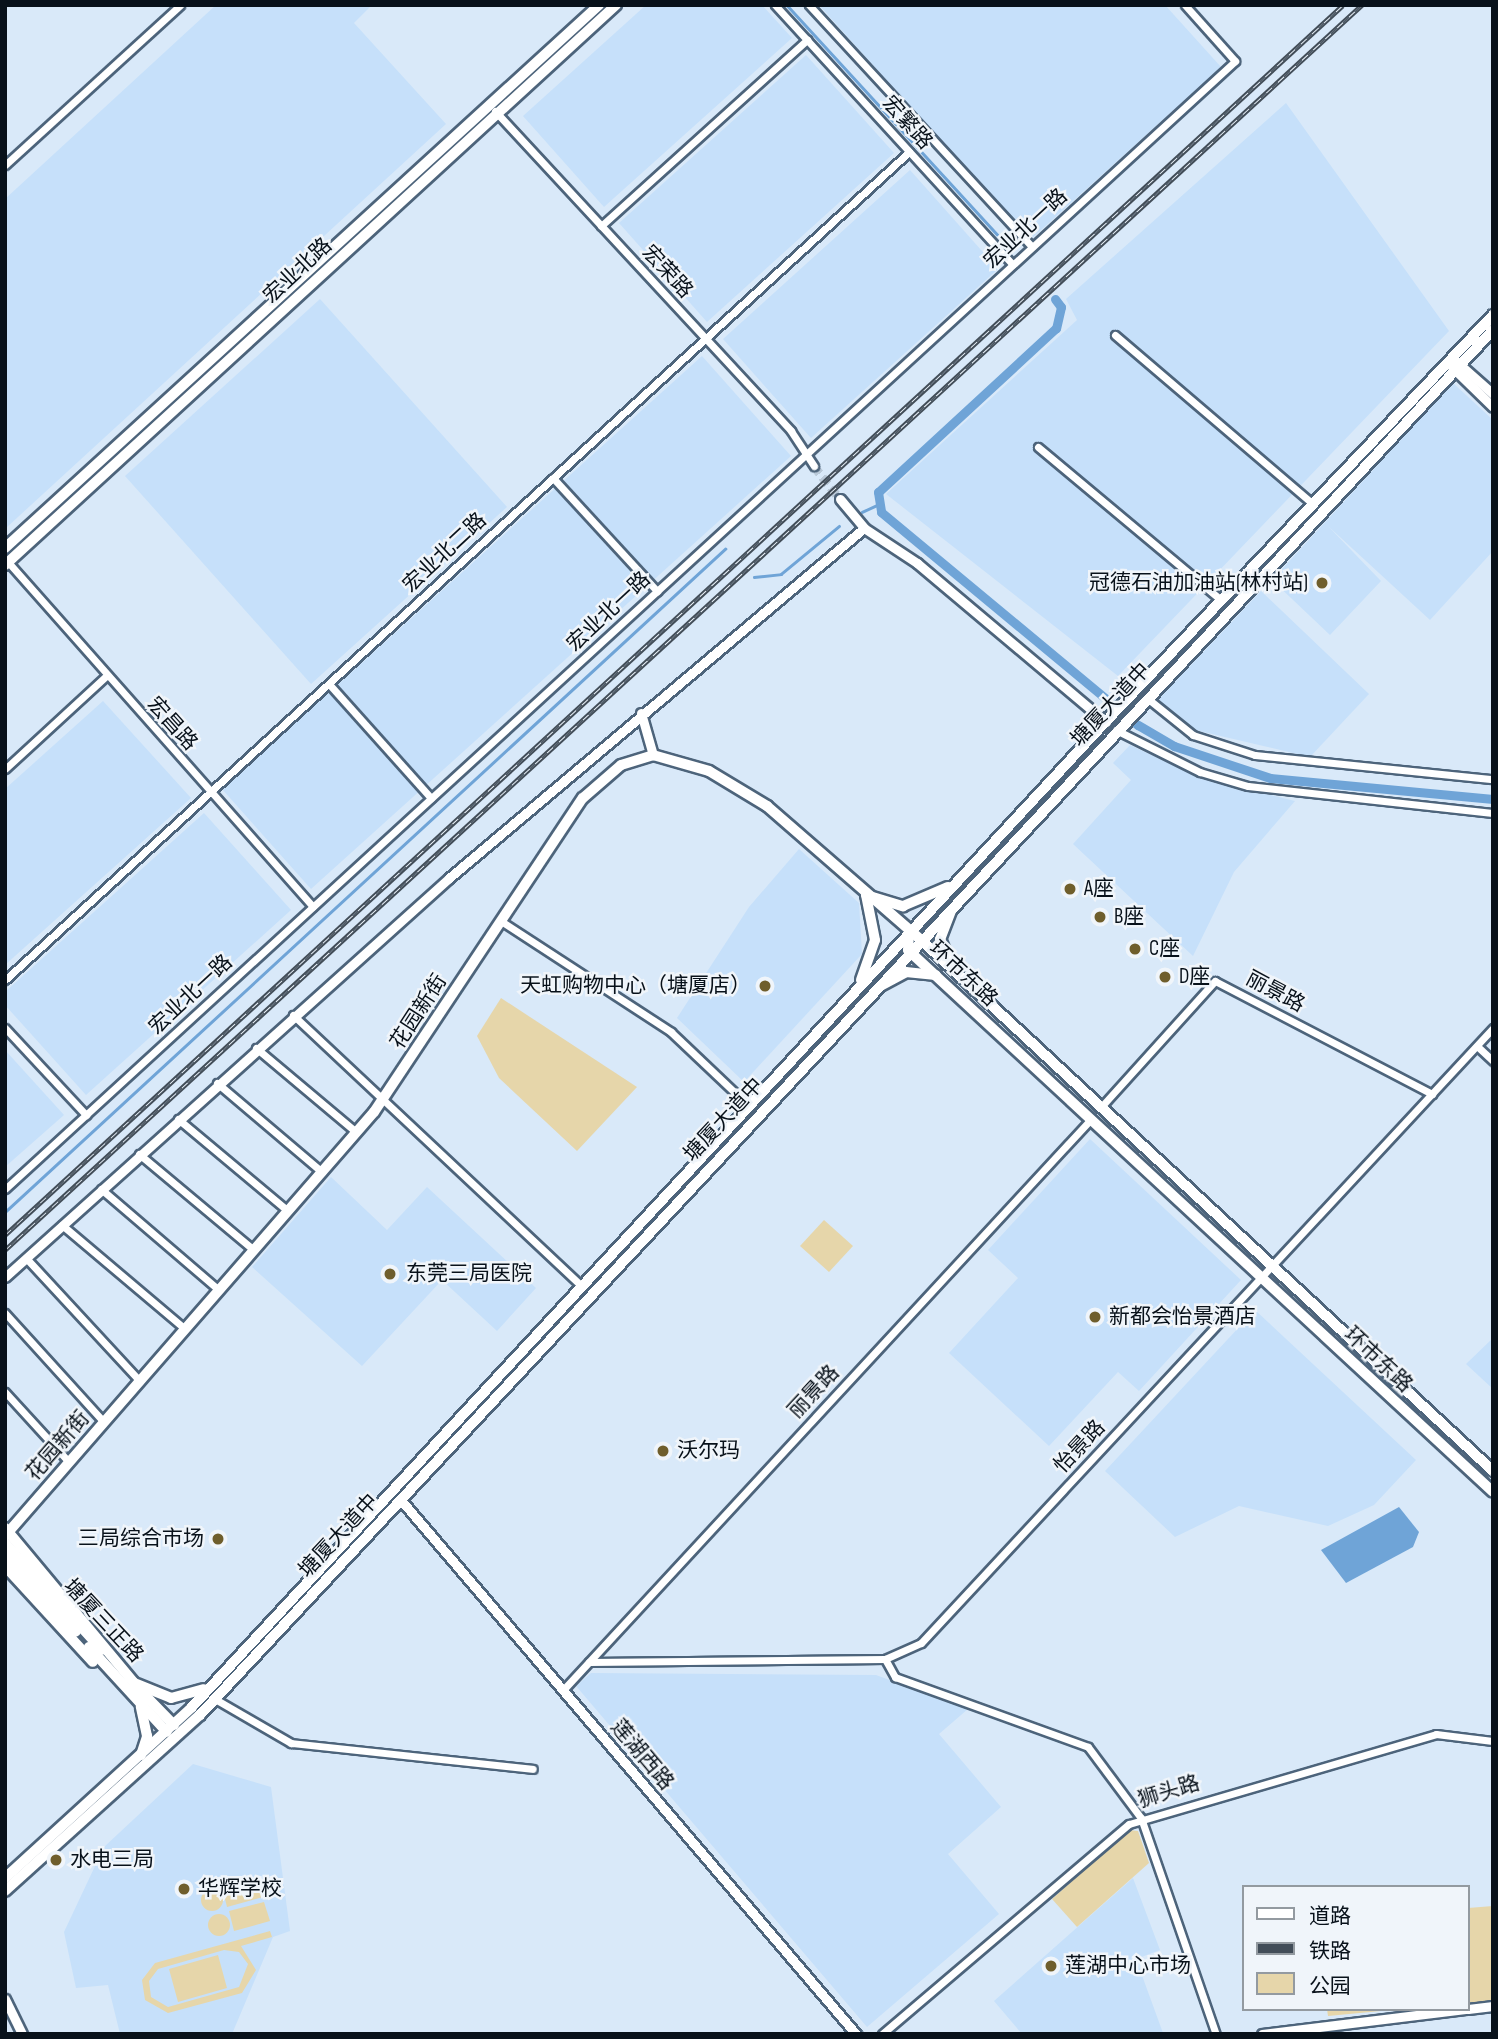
<!DOCTYPE html>
<html>
<head>
<meta charset="utf-8">
<style>
  body { margin:0 }
  #map { position:relative; width:1498px; height:2039px; overflow:hidden; background:#d9e9f9; font-family:"Sofia Sans Condensed","Noto Sans SC",sans-serif }
  div>[style] { position:absolute }
  [style*='--x'] { left:calc(var(--x)*1px); top:calc(var(--y)*1px); width:calc(var(--w)*1px); rotate:calc(var(--a)*1deg) }
  .built>* { inset:0; background:#c6e0fa }
  .green>* { inset:0; background:#e6d6aa }
  .round { border-radius:50% }
  .water>* { inset:0; background:#6fa4d7 }
  .stream>* { height:2.5px; margin:-1.25px; padding:0 1.25px; transform-origin:1.25px; border-radius:1.25px; background:#6fa4d7 }
  .canal>* { height:9px; margin:-4.5px; padding:0 4.5px; transform-origin:4.5px; border-radius:4.5px; background:#6fa4d7 }
  .tertiary-tunnel>* { height:9px; margin-top:-4.5px; transform-origin:0; background:repeating-linear-gradient(90deg,#bac9d8 0 9px,transparent 0 13.5px) }
  .roads { filter:drop-shadow(2px 0 #4d647b) drop-shadow(-2px 0 #4d647b) drop-shadow(0 2px #4d647b) drop-shadow(0 -2px #4d647b) }
  .minor>* { height:7px; margin:-3.5px; padding:0 3.5px; transform-origin:3.5px; border-radius:3.5px; background:#fff }
  .tertiary>* { height:9px; margin:-4.5px; padding:0 4.5px; transform-origin:4.5px; border-radius:4.5px; background:#fff }
  .secondary>* { height:10px; margin:-5px; padding:0 5px; transform-origin:5px; border-radius:5px; background:#fff }
  .primary>* { height:10px; margin:-5px; padding:0 5px; transform-origin:5px; border-radius:5px; background:#fff }
  .rail>* { height:5px; margin-top:-2.5px; transform-origin:0; background:repeating-linear-gradient(90deg,#f0f5fa 0 8px,#424d58 0 16px); box-sizing:border-box; border-block:2px solid #424d58 }
  .dots>* { width:19px; height:19px; translate:-50% -50%; box-sizing:border-box; border:4px solid #f0f5fa; border-radius:50% }
  span { translate:-50% -50%; white-space:nowrap; text-align:center; line-height:1.15; -webkit-text-stroke:5px #f0f5fa; paint-order:stroke }
  .street-label { font-size:21px; color:#08111a }
  .poi-label { font-size:21px; color:#08111a }
  .right { translate:-100% -50%; text-align:right }
  .left { translate:0 -50%; text-align:left }
  .frame { position:absolute; inset:0; border:7px solid #08111a; pointer-events:none }
  .legend { position:absolute; left:1242px; top:1885px; width:228px; height:126px; box-sizing:border-box; background:#f0f5fa; border:2px solid #939aa0; margin:0; padding:9px 12px; list-style:none; font-size:21px; color:#08111a }
  .legend li { display:flex; align-items:center; gap:14px; height:35px }
  .legend b { width:35px; border:2px solid #939aa0 }
</style>
</head>
<body>
<div id="map">
  <div class="built">
    <i style="clip-path:polygon(216px 5px,372px 5px,354px 23px,446px 124px,6px 528px,5px 199px)"></i>
    <i style="clip-path:polygon(646px 5px,762px 5px,792px 38px,604px 207px,523px 116px)"></i>
    <i style="clip-path:polygon(819px 5px,1165px 5px,1221px 67px,1030px 240px)"></i>
    <i style="clip-path:polygon(806px 55px,894px 153px,707px 322px,619px 223px)"></i>
    <i style="clip-path:polygon(1286px 103px,1449px 331px,1118px 676px,886px 494px,1077px 320px,1066px 299px)"></i>
    <i style="clip-path:polygon(910px 170px,998px 269px,811px 438px,723px 339px)"></i>
    <i style="clip-path:polygon(320px 299px,507px 507px,311px 684px,125px 476px)"></i>
    <i style="clip-path:polygon(702px 356px,791px 456px,311px 889px,222px 789px)"></i>
    <i style="clip-path:polygon(1453px 383px,1493px 420px,1493px 551px,1430px 620px,1328px 526px,1381px 581px,1330px 635px,1272px 580px)"></i>
    <i style="clip-path:polygon(1261px 591px,1369px 694px,1310px 757px,1195px 730px,1157px 701px)"></i>
    <i style="clip-path:polygon(103px 701px,191px 798px,5px 965px,5px 789px)"></i>
    <i style="clip-path:polygon(1130px 745px,1198px 777px,1295px 801px,1234px 872px,1193px 956px,1073px 844px,1131px 780px,1113px 763px)"></i>
    <i style="clip-path:polygon(204px 813px,291px 910px,86px 1095px,5px 1005px,5px 992px)"></i>
    <i style="clip-path:polygon(799px 849px,859px 903px,862px 954px,744px 1082px,677px 1018px,749px 907px)"></i>
    <i style="clip-path:polygon(5px 1050px,64px 1115px,5px 1167px)"></i>
    <i style="clip-path:polygon(1090px 1139px,1241px 1280px,1139px 1391px,1118px 1372px,1049px 1446px,949px 1353px,1018px 1278px,988px 1250px)"></i>
    <i style="clip-path:polygon(331px 1177px,387px 1230px,427px 1187px,536px 1288px,497px 1331px,442px 1280px,362px 1366px,252px 1267px)"></i>
    <i style="clip-path:polygon(1255px 1310px,1416px 1460px,1374px 1505px,1328px 1526px,1239px 1506px,1175px 1537px,1105px 1471px)"></i>
    <i style="clip-path:polygon(1493px 1338px,1493px 1389px,1466px 1364px)"></i>
    <i style="clip-path:polygon(591px 1673px,876px 1675px,968px 1709px,939px 1734px,1001px 1807px,948px 1854px,999px 1914px,867px 2027px,576px 1686px)"></i>
    <i style="clip-path:polygon(193px 1764px,271px 1787px,290px 1931px,273px 1937px,232px 2034px,120px 2034px,108px 1985px,76px 1988px,64px 1932px,104px 1847px)"></i>
    <i style="clip-path:polygon(1133px 1878px,1160px 1950px,1136px 1959px,1163px 2033px,1022px 2034px,994px 2001px)"></i>
  </div>
  <div class="green">
    <i style="clip-path:polygon(501px 998px,637px 1087px,577px 1151px,499px 1078px,477px 1036px)"></i>
    <i style="clip-path:polygon(824px 1220px,853px 1246px,829px 1272px,800px 1246px)"></i>
    <i style="clip-path:polygon(1129px 1830px,1138px 1831px,1149px 1863px,1077px 1927px,1052px 1899px)"></i>
    <i style="clip-path:polygon(258px 1877px,263px 1897px,227px 1907px,222px 1887px)"></i>
    <i class="round" style="left:201px;top:1889px;width:22px;height:22px"></i>
    <i style="clip-path:polygon(264px 1902px,270px 1921px,234px 1931px,229px 1911px)"></i>
    <i style="clip-path:polygon(1493px 1906px,1493px 2001px,1468px 2003px,1468px 1908px)"></i>
    <i class="round" style="left:208px;top:1914px;width:22px;height:22px"></i>
    <i style="clip-path:polygon(evenodd,270px 1931px,272px 1937px,241px 1946px,256px 1970px,242px 1993px,168px 2013px,145px 2000px,142px 1980px,155px 1963px,270px 1931px,224px 1950px,239px 1952px,248px 1964px,239px 1987px,168px 2007px,151px 1997px,149px 1981px,158px 1969px,224px 1950px)"></i>
    <i style="clip-path:polygon(218px 1955px,227px 1988px,178px 2002px,169px 1969px)"></i>
    <i style="clip-path:polygon(1327px 2009px,1402px 2009px,1328px 2016px)"></i>
  </div>
  <div class="water">
    <i style="clip-path:polygon(1399px 1507px,1419px 1532px,1413px 1547px,1346px 1583px,1321px 1550px)"></i>
  </div>
  <div class="stream">
    <i style="--x:787;--y:5;--w:330;--a:47.5"></i>
    <i style="--x:862;--y:512;--w:17;--a:-25"></i>
    <i style="--x:754;--y:577;--w:27;--a:-6"></i>
    <i style="--x:781;--y:574;--w:75;--a:-39.6"></i>
    <i style="--x:5;--y:1212;--w:979;--a:-42.64"></i>
  </div>
  <div class="canal">
    <i style="--x:1055;--y:299;--w:10;--a:53"></i>
    <i style="--x:1061;--y:307;--w:22;--a:103"></i>
    <i style="--x:1056;--y:328;--w:242;--a:137.3"></i>
    <i style="--x:878;--y:492;--w:20;--a:81"></i>
    <i style="--x:881;--y:512;--w:334;--a:39.7"></i>
    <i style="--x:1138;--y:725;--w:42;--a:30.3"></i>
    <i style="--x:1174;--y:746;--w:101;--a:18.4"></i>
    <i style="--x:1270;--y:778;--w:224;--a:5.4"></i>
  </div>
  <div class="tertiary-tunnel">
    <i style="--x:814;--y:466;--w:42;--a:51.8"></i>
  </div>
  <div class="roads">
    <div class="minor">
      <i style="--x:775;--y:5;--w:352;--a:47.5"></i>
      <i style="--x:809;--y:5;--w:329;--a:47.3"></i>
      <i style="--x:495;--y:111;--w:436;--a:47.2"></i>
      <i style="--x:791;--y:431;--w:42;--a:56.7"></i>
      <i style="--x:5;--y:165;--w:237;--a:-42.4"></i>
      <i style="--x:601;--y:226;--w:278;--a:-42.1"></i>
      <i style="--x:1115;--y:335;--w:259;--a:40.5"></i>
      <i style="--x:1038;--y:447;--w:239;--a:39.9"></i>
      <i style="--x:553;--y:478;--w:154;--a:47.4"></i>
      <i style="--x:8;--y:562;--w:460;--a:48.5"></i>
      <i style="--x:329;--y:684;--w:153;--a:48.2"></i>
      <i style="--x:1147;--y:698;--w:59;--a:38.8"></i>
      <i style="--x:1193;--y:735;--w:65;--a:17.9"></i>
      <i style="--x:1255;--y:755;--w:239;--a:5.8"></i>
      <i style="--x:1116;--y:730;--w:94;--a:26.6"></i>
      <i style="--x:1200;--y:772;--w:50;--a:16.3"></i>
      <i style="--x:1248;--y:786;--w:246;--a:6.3"></i>
      <i style="--x:5;--y:769;--w:136;--a:-42.6"></i>
      <i style="--x:501;--y:921;--w:203;--a:33.1"></i>
      <i style="--x:671;--y:1032;--w:108;--a:43.5"></i>
      <i style="--x:5;--y:980;--w:1226;--a:-42.49"></i>
      <i style="--x:293;--y:1015;--w:396;--a:43.2"></i>
      <i style="--x:5;--y:1028;--w:119;--a:47"></i>
      <i style="--x:1477;--y:1046;--w:22;--a:43"></i>
      <i style="--x:256;--y:1048;--w:131;--a:40"></i>
      <i style="--x:217;--y:1083;--w:138;--a:40.3"></i>
      <i style="--x:1101;--y:1107;--w:170;--a:-47.9"></i>
      <i style="--x:1215;--y:981;--w:245;--a:27.5"></i>
      <i style="--x:178;--y:1119;--w:143;--a:39.9"></i>
      <i style="--x:139;--y:1154;--w:150;--a:39.9"></i>
      <i style="--x:5;--y:1189;--w:1669;--a:-42.52"></i>
      <i style="--x:1235;--y:61;--w:75;--a:-131.8"></i>
      <i style="--x:101;--y:1189;--w:155;--a:40.6"></i>
      <i style="--x:62;--y:1225;--w:161;--a:40.2"></i>
      <i style="--x:26;--y:1258;--w:168;--a:47.2"></i>
      <i style="--x:5;--y:1313;--w:147;--a:47.8"></i>
      <i style="--x:5;--y:1392;--w:95;--a:47.6"></i>
      <i style="--x:885;--y:1659;--w:21;--a:61"></i>
      <i style="--x:895;--y:1677;--w:205;--a:19.9"></i>
      <i style="--x:1088;--y:1747;--w:89;--a:53.3"></i>
      <i style="--x:1141;--y:1818;--w:229;--a:70.9"></i>
      <i style="--x:589;--y:1662;--w:296;--a:-0.6"></i>
      <i style="--x:885;--y:1659;--w:39;--a:-24"></i>
      <i style="--x:921;--y:1643;--w:840;--a:-47.07"></i>
      <i style="--x:563;--y:1690;--w:778;--a:-47.24"></i>
      <i style="--x:215;--y:1699;--w:88;--a:30.1"></i>
      <i style="--x:291;--y:1743;--w:243;--a:6.1"></i>
      <i style="--x:882;--y:2034;--w:324;--a:-40.4"></i>
      <i style="--x:1129;--y:1824;--w:320;--a:-16.3"></i>
      <i style="--x:1436;--y:1734;--w:57;--a:7"></i>
    </div>
    <div class="tertiary">
      <i style="--x:1457;--y:362;--w:48;--a:41.6"></i>
      <i style="--x:1452;--y:367;--w:57;--a:44.3"></i>
      <i style="--x:840;--y:499;--w:38;--a:50"></i>
      <i style="--x:864;--y:528;--w:64;--a:33.4"></i>
      <i style="--x:917;--y:563;--w:247;--a:40.1"></i>
      <i style="--x:641;--y:713;--w:44;--a:74.1"></i>
      <i style="--x:5;--y:1277;--w:597;--a:-41.94"></i>
      <i style="--x:449;--y:878;--w:543;--a:-40.14"></i>
      <i style="--x:400;--y:1499;--w:703;--a:49.56"></i>
      <i style="--x:5;--y:1999;--w:39;--a:64"></i>
      <i style="--x:1468;--y:2009;--w:25;--a:-7"></i>
      <i style="--x:1262;--y:2034;--w:207;--a:-7"></i>
    </div>
    <div class="secondary">
      <i style="--x:5;--y:548;--w:805;--a:-42.43"></i>
      <i style="--x:5;--y:565;--w:829;--a:-42.51"></i>
      <i style="--x:909;--y:933;--w:17;--a:93"></i>
      <i style="--x:908;--y:950;--w:797;--a:42.81"></i>
      <i style="--x:5;--y:1536;--w:562;--a:-48.97"></i>
      <i style="--x:374;--y:1112;--w:377;--a:-56.4"></i>
      <i style="--x:583;--y:798;--w:50;--a:-41"></i>
      <i style="--x:621;--y:765;--w:34;--a:-17"></i>
      <i style="--x:653;--y:755;--w:58;--a:15.9"></i>
      <i style="--x:709;--y:771;--w:68;--a:31.1"></i>
      <i style="--x:767;--y:806;--w:201;--a:41"></i>
      <i style="--x:919;--y:938;--w:783;--a:42.88"></i>
    </div>
    <div class="primary">
      <i style="--x:866;--y:895;--w:39;--a:17"></i>
      <i style="--x:903;--y:906;--w:49;--a:-22.9"></i>
      <i style="--x:951;--y:911;--w:30;--a:111"></i>
      <i style="--x:940;--y:939;--w:33;--a:67"></i>
      <i style="--x:861;--y:980;--w:42;--a:-70.7"></i>
      <i style="--x:875;--y:940;--w:46;--a:-101.3"></i>
      <i style="--x:882;--y:985;--w:27;--a:-28"></i>
      <i style="--x:906;--y:972;--w:30;--a:6"></i>
      <i style="--x:5;--y:1528;--w:202;--a:50.2"></i>
      <i style="--x:134;--y:1683;--w:40;--a:22"></i>
      <i style="--x:171;--y:1698;--w:34;--a:-15"></i>
      <i style="--x:5;--y:1543;--w:144;--a:47.8"></i>
      <i style="--x:5;--y:1554;--w:105;--a:47.7"></i>
      <i style="--x:5;--y:1566;--w:130;--a:47.5"></i>
      <i style="--x:89;--y:1647;--w:115;--a:47.5"></i>
      <i style="--x:137;--y:1687;--w:53;--a:45.8"></i>
      <i style="--x:141;--y:1755;--w:20;--a:-72"></i>
      <i style="--x:147;--y:1736;--w:30;--a:-102"></i>
      <i style="--x:5;--y:1878;--w:253;--a:-42.4"></i>
      <i style="--x:192;--y:1707;--w:1353;--a:-47.16"></i>
      <i style="--x:1112;--y:715;--w:552;--a:-46.39"></i>
      <i style="--x:5;--y:1891;--w:263;--a:-42.1"></i>
      <i style="--x:200;--y:1715;--w:1895;--a:-46.97"></i>
    </div>
  </div>
  <div class="rail">
    <i style="--x:5;--y:1235;--w:1817;--a:-42.59"></i>
    <i style="--x:5;--y:1250;--w:1842;--a:-42.54"></i>
  </div>
  <div class="dots">
    <i style="left:1322px;top:583px;background:#6f5e2c"></i>
    <i style="left:1070px;top:889px;background:#6f5e2c"></i>
    <i style="left:1100px;top:917px;background:#6f5e2c"></i>
    <i style="left:1135px;top:949px;background:#6f5e2c"></i>
    <i style="left:1165px;top:977px;background:#6f5e2c"></i>
    <i style="left:765px;top:986px;background:#6f5e2c"></i>
    <i style="left:390px;top:1274px;background:#6f5e2c"></i>
    <i style="left:1095px;top:1317px;background:#6f5e2c"></i>
    <i style="left:663px;top:1451px;background:#6f5e2c"></i>
    <i style="left:218px;top:1539px;background:#6f5e2c"></i>
    <i style="left:56px;top:1860px;background:#6f5e2c"></i>
    <i style="left:184px;top:1889px;background:#6f5e2c"></i>
    <i style="left:1051px;top:1966px;background:#6f5e2c"></i>
  </div>
  <div class="street-label">
    <span style="left:907px;top:123px;rotate:48deg">宏繁路</span>
    <span style="left:1026px;top:229px;rotate:-43deg">宏业北一路</span>
    <span style="left:298px;top:271px;rotate:-43deg">宏业北路</span>
    <span style="left:667px;top:272px;rotate:47deg">宏荣路</span>
    <span style="left:445px;top:553px;rotate:-43deg">宏业北二路</span>
    <span style="left:609px;top:612px;rotate:-43deg">宏业北一路</span>
    <span style="left:1111px;top:705px;rotate:-47deg">塘厦大道中</span>
    <span style="left:172px;top:724px;rotate:48deg">宏昌路</span>
    <span style="left:963px;top:974px;rotate:43deg">环市东路</span>
    <span style="left:1275px;top:992px;rotate:28deg">丽景路</span>
    <span style="left:191px;top:995px;rotate:-43deg">宏业北一路</span>
    <span style="left:419px;top:1012px;rotate:-57deg">花园新街</span>
    <span style="left:724px;top:1120px;rotate:-47deg">塘厦大道中</span>
    <span style="left:1378px;top:1360px;rotate:43deg">环市东路</span>
    <span style="left:814px;top:1392px;rotate:-47deg">丽景路</span>
    <span style="left:58px;top:1446px;rotate:-49deg">花园新街</span>
    <span style="left:1080px;top:1447px;rotate:-47deg">怡景路</span>
    <span style="left:339px;top:1536px;rotate:-47deg">塘厦大道中</span>
    <span style="left:103px;top:1621px;rotate:47deg">塘厦三正路</span>
    <span style="left:642px;top:1755px;rotate:50deg">莲湖西路</span>
    <span style="left:1169px;top:1792px;rotate:-17deg">狮头路</span>
  </div>
  <div class="poi-label">
    <span class="right" style="left:1308px;top:583px">冠德石油加油站(林村站)</span>
    <span class="left" style="left:1084px;top:889px">A座</span>
    <span class="left" style="left:1114px;top:917px">B座</span>
    <span class="left" style="left:1149px;top:949px">C座</span>
    <span class="left" style="left:1179px;top:977px">D座</span>
    <span class="right" style="left:751px;top:986px">天虹购物中心（塘厦店）</span>
    <span class="left" style="left:406px;top:1274px">东莞三局医院</span>
    <span class="left" style="left:1109px;top:1317px">新都会怡景酒店</span>
    <span class="left" style="left:677px;top:1451px">沃尔玛</span>
    <span class="right" style="left:204px;top:1539px">三局综合市场</span>
    <span class="left" style="left:70px;top:1860px">水电三局</span>
    <span class="left" style="left:198px;top:1889px">华辉学校</span>
    <span class="left" style="left:1065px;top:1966px">莲湖中心市场</span>
  </div>
  <div class="frame"></div>
  <ul class="legend">
  <li><b style="height:9px;background:#fff"></b>道路</li>
  <li><b style="height:9px;background:#424d58"></b>铁路</li>
  <li><b style="height:19px;background:#e6d6aa"></b>公园</li>
  </ul>
</div>
</body>
</html>
